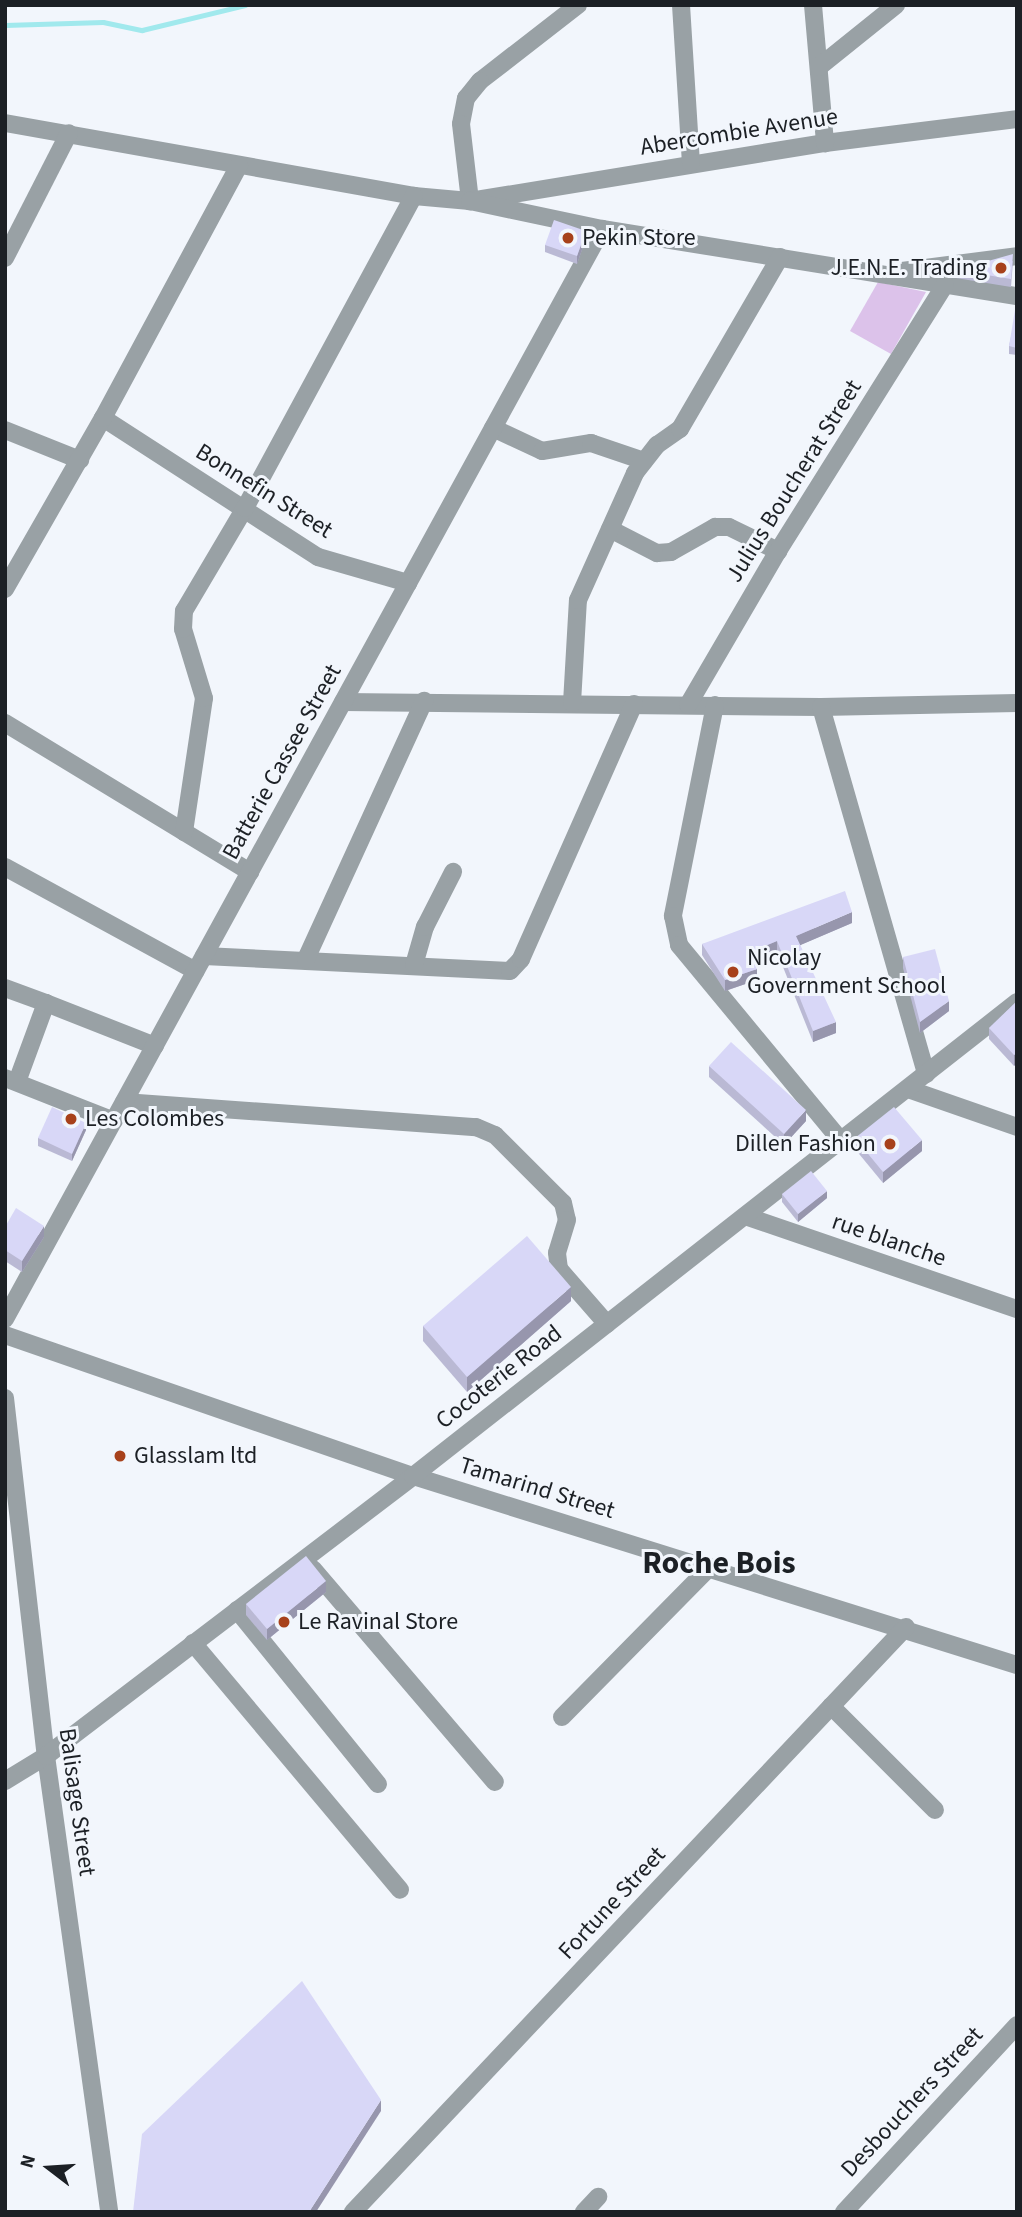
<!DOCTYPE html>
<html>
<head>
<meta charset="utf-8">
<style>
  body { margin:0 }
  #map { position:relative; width:1022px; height:2217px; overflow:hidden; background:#f2f6fc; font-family:"Source Sans 3",sans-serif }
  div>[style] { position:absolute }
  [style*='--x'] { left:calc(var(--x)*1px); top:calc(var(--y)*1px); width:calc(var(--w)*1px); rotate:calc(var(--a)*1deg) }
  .green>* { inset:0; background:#dcc2ea }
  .stream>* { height:5px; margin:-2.5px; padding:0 2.5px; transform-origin:2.5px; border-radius:2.5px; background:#a1e9ed }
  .minor>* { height:18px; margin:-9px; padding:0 9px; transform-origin:9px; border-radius:9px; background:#99a1a5 }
  .wall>* { inset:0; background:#bab9d4 }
  .shaded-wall>* { inset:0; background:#9796ad }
  .building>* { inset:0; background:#d8d7f7 }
  .dots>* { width:19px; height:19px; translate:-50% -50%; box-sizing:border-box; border:4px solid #f2f6fc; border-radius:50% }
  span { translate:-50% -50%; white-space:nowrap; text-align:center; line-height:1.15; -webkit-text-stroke:6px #f2f6fc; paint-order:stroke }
  .street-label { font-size:24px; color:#1c2025 }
  .poi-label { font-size:24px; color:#1c2025 }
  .left { translate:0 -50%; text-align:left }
  .right { translate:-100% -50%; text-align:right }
  .district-label { font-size:32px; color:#1c2025; font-weight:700 }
  .frame { position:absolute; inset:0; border:7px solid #1c2025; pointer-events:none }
  .north { position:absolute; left:14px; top:2133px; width:70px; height:70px; -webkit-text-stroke:5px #f2f6fc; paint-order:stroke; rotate:287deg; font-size:19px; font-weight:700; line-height:28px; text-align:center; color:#1c2025 }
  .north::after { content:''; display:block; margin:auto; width:24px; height:32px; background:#1c2025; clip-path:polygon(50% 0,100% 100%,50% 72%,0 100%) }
</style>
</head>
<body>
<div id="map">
  <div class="green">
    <i style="clip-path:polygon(878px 282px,926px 292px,891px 354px,850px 331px)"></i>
  </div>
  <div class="stream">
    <i style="--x:5;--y:25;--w:98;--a:-1.8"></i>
    <i style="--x:103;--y:22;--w:40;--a:12"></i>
    <i style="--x:142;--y:30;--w:106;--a:-13.6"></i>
  </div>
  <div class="minor">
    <i style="--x:578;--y:5;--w:124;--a:142.2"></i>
    <i style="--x:480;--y:81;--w:22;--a:129"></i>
    <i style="--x:466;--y:98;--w:26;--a:101"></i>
    <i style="--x:461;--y:124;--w:78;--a:83.3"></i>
    <i style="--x:470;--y:201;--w:360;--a:-9.3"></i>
    <i style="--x:825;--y:143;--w:193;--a:-7.1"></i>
    <i style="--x:681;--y:5;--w:158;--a:86.4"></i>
    <i style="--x:813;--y:5;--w:139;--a:85"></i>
    <i style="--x:819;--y:67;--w:99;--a:-38.8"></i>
    <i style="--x:5;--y:123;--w:415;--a:10.1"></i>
    <i style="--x:414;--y:196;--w:56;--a:5.1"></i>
    <i style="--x:470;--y:201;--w:135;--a:12"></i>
    <i style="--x:602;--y:229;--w:420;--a:9.2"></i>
    <i style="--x:5;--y:258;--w:140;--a:-62.9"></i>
    <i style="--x:902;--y:271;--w:116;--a:-7.4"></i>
    <i style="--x:103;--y:418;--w:256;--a:32.9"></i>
    <i style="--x:318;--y:557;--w:94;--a:16.1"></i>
    <i style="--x:493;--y:428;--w:54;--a:25.1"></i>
    <i style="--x:542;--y:451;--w:50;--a:-9.3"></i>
    <i style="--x:591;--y:443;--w:56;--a:18.8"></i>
    <i style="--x:5;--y:430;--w:81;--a:21.8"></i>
    <i style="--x:610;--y:529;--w:53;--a:27.1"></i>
    <i style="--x:657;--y:553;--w:14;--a:-4"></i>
    <i style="--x:671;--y:552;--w:51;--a:-29.6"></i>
    <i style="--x:715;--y:527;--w:14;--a:0"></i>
    <i style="--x:729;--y:527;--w:55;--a:26.1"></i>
    <i style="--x:5;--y:589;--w:197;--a:-60.2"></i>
    <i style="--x:103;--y:418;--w:287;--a:-61.7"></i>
    <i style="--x:343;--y:702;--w:478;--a:0.6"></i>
    <i style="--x:821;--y:707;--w:196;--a:-1.2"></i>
    <i style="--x:572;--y:703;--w:103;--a:-86.7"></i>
    <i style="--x:578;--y:600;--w:139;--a:-65.8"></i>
    <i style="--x:635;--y:473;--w:36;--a:-52"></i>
    <i style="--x:657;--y:445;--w:28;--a:-35"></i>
    <i style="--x:680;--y:429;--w:199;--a:-59.8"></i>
    <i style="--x:688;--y:705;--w:178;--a:-59.7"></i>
    <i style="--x:778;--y:551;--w:314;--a:-57.9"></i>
    <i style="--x:715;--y:705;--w:215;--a:101.3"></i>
    <i style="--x:673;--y:916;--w:30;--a:78"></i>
    <i style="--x:679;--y:945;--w:254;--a:50.4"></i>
    <i style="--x:821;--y:707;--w:382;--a:74"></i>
    <i style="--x:5;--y:723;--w:287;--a:31.3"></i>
    <i style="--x:184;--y:832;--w:135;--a:-81.5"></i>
    <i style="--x:204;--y:698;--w:72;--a:-106.9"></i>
    <i style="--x:183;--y:629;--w:18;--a:-87"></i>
    <i style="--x:184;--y:611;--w:120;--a:-59.4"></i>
    <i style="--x:245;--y:508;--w:355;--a:-61.6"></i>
    <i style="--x:5;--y:867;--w:217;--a:28.6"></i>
    <i style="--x:204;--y:956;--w:306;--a:2.8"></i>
    <i style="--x:510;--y:971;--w:16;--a:-47"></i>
    <i style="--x:521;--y:959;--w:279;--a:-66.1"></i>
    <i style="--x:306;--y:959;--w:284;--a:-65.4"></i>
    <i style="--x:414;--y:965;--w:40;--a:-74"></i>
    <i style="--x:425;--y:927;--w:62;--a:-63"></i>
    <i style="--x:5;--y:988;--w:44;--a:20.1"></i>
    <i style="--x:46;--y:1003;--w:84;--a:110.2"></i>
    <i style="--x:46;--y:1003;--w:117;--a:21.5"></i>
    <i style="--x:5;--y:1078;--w:117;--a:21.5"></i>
    <i style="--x:908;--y:1089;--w:115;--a:19.2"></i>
    <i style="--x:124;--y:1102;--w:353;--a:4.1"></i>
    <i style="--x:476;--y:1127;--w:21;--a:23"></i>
    <i style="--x:495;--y:1135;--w:96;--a:45"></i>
    <i style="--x:563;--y:1203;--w:17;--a:77"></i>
    <i style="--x:567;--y:1220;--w:34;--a:107"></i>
    <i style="--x:557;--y:1253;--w:16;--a:83"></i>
    <i style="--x:559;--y:1269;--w:73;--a:48.9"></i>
    <i style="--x:745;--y:1216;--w:287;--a:18.9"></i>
    <i style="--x:5;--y:1319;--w:1243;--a:-61.29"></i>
    <i style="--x:5;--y:1335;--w:432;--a:19.1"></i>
    <i style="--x:413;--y:1476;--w:633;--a:17.38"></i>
    <i style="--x:5;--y:1398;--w:360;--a:83.5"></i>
    <i style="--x:46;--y:1756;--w:460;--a:82.1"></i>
    <i style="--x:313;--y:1569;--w:280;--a:49.5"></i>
    <i style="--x:237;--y:1610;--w:224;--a:51"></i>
    <i style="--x:193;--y:1643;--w:322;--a:50"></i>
    <i style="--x:831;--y:1706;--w:147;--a:45"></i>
    <i style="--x:562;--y:1717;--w:211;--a:-45.4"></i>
    <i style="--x:5;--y:1781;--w:48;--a:-31.4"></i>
    <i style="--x:46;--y:1756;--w:462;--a:-37.3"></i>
    <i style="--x:413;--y:1476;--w:768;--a:-38.12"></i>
    <i style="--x:353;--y:2212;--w:805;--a:-46.61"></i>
    <i style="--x:584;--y:2212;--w:21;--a:-47"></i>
    <i style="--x:844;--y:2212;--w:255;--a:-47.2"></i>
  </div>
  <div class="wall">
    <i style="clip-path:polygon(586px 238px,577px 264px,545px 252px,545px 245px)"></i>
    <i style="clip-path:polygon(1013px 261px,1011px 287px,956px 278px,956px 270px)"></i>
    <i style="clip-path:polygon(1017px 310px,1017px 355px,1009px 354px,1009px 346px)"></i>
    <i style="clip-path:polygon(852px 923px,800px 945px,836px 1033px,813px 1042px,777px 952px,754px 961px,757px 980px,725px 991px,702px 955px,702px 944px)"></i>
    <i style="clip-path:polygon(903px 957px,949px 1011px,920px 1033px,903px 968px)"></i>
    <i style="clip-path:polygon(1016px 1002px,1017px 1063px,1014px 1066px,989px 1039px,989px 1028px)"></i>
    <i style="clip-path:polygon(709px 1066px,806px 1121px,784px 1145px,709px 1077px)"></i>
    <i style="clip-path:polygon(86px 1130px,72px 1161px,38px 1146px,38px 1138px)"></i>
    <i style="clip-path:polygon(855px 1138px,922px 1151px,883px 1183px,855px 1149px)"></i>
    <i style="clip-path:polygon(782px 1194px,827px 1198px,798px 1222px,782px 1202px)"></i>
    <i style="clip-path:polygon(5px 1227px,44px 1237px,22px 1272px,5px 1261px)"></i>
    <i style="clip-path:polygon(571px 1301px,467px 1392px,423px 1341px,423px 1326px)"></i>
    <i style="clip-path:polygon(326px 1592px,267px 1640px,246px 1615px,246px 1604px)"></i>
  </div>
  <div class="shaded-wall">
    <i style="clip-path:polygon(586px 231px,586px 238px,577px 264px,577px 256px)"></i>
    <i style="clip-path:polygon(852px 912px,852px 923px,796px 947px,796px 936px)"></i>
    <i style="clip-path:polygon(777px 941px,777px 952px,751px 963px,751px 952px)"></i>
    <i style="clip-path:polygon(757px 969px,757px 980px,725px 991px,725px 980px)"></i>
    <i style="clip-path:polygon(949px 1001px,949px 1011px,920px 1033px,920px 1022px)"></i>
    <i style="clip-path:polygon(836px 1022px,836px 1033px,813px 1042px,813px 1031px)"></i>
    <i style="clip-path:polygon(1017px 1053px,1017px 1063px,1014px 1066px,1014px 1055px)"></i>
    <i style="clip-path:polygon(806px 1110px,806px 1121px,784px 1145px,784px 1134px)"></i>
    <i style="clip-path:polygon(86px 1123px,86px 1130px,72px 1161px,72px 1154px)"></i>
    <i style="clip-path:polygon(922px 1140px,922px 1151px,883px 1183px,883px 1172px)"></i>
    <i style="clip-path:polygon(827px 1191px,827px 1198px,798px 1222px,798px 1214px)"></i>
    <i style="clip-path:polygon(44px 1226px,44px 1237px,22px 1272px,22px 1261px)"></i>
    <i style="clip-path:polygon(571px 1287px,571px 1301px,467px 1392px,467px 1377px)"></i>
    <i style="clip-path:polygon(326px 1581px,326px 1592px,267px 1640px,267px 1629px)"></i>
    <i style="clip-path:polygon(381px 2100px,381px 2111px,316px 2212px,309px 2212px)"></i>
  </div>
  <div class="building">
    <i style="clip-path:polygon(554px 220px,586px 231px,577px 256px,545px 245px)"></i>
    <i style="clip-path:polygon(1013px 254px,1011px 279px,956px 270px)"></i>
    <i style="clip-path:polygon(1015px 310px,1017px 310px,1017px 348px,1009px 346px)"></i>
    <i style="clip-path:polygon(845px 891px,852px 912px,796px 936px,836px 1022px,813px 1031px,777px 941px,751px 952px,757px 969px,725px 980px,702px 944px)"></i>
    <i style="clip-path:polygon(935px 949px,949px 1001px,920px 1022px,903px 957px)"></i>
    <i style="clip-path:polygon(1016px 1002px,1017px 1053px,1014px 1055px,989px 1028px)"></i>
    <i style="clip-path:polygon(731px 1042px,806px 1110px,784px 1134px,709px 1066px)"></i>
    <i style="clip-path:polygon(52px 1107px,86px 1123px,72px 1154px,38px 1138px)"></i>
    <i style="clip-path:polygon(894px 1107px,922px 1140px,883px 1172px,855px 1138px)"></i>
    <i style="clip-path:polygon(811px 1171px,827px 1191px,798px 1214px,782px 1194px)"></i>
    <i style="clip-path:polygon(16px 1208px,44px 1226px,22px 1261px,5px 1250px,5px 1227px)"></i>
    <i style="clip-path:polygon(527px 1236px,571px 1287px,467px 1377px,423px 1326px)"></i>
    <i style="clip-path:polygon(306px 1556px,326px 1581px,267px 1629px,246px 1604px)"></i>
    <i style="clip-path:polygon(302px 1981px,381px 2100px,309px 2212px,133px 2212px,142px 2134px)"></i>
  </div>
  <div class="dots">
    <i style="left:568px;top:238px;background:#a7411b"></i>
    <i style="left:1001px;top:268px;background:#a7411b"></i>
    <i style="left:733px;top:972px;background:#a7411b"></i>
    <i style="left:71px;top:1119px;background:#a7411b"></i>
    <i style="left:890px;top:1144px;background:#a7411b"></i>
    <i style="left:120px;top:1456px;background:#a7411b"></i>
    <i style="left:284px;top:1622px;background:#a7411b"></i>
  </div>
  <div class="street-label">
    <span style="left:739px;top:132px;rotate:-9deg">Abercombie Avenue</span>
    <span style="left:794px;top:481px;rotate:-58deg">Julius Boucherat Street</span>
    <span style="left:264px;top:491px;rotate:32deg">Bonnefin Street</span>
    <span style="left:282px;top:762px;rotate:-61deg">Batterie Cassee Street</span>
    <span style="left:889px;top:1240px;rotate:19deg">rue blanche</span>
    <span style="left:499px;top:1377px;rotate:-38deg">Cocoterie Road</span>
    <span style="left:537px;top:1488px;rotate:17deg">Tamarind Street</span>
    <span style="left:77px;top:1802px;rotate:82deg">Balisage Street</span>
    <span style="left:612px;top:1903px;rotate:-47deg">Fortune Street</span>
    <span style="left:912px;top:2102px;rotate:-47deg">Desbouchers Street</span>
  </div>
  <div class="poi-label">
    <span class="left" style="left:582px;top:238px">Pekin Store</span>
    <span class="right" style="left:987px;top:268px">J.E.N.E. Trading</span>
    <span class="left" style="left:747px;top:972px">Nicolay<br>Government School</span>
    <span class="left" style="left:85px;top:1119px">Les Colombes</span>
    <span class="right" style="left:876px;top:1144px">Dillen Fashion</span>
    <span class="left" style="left:134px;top:1456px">Glasslam ltd</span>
    <span class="left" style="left:298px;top:1622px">Le Ravinal Store</span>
  </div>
  <div class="district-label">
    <span style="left:719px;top:1563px">Roche Bois</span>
  </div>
  <div class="frame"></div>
  <div class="north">N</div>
</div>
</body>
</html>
